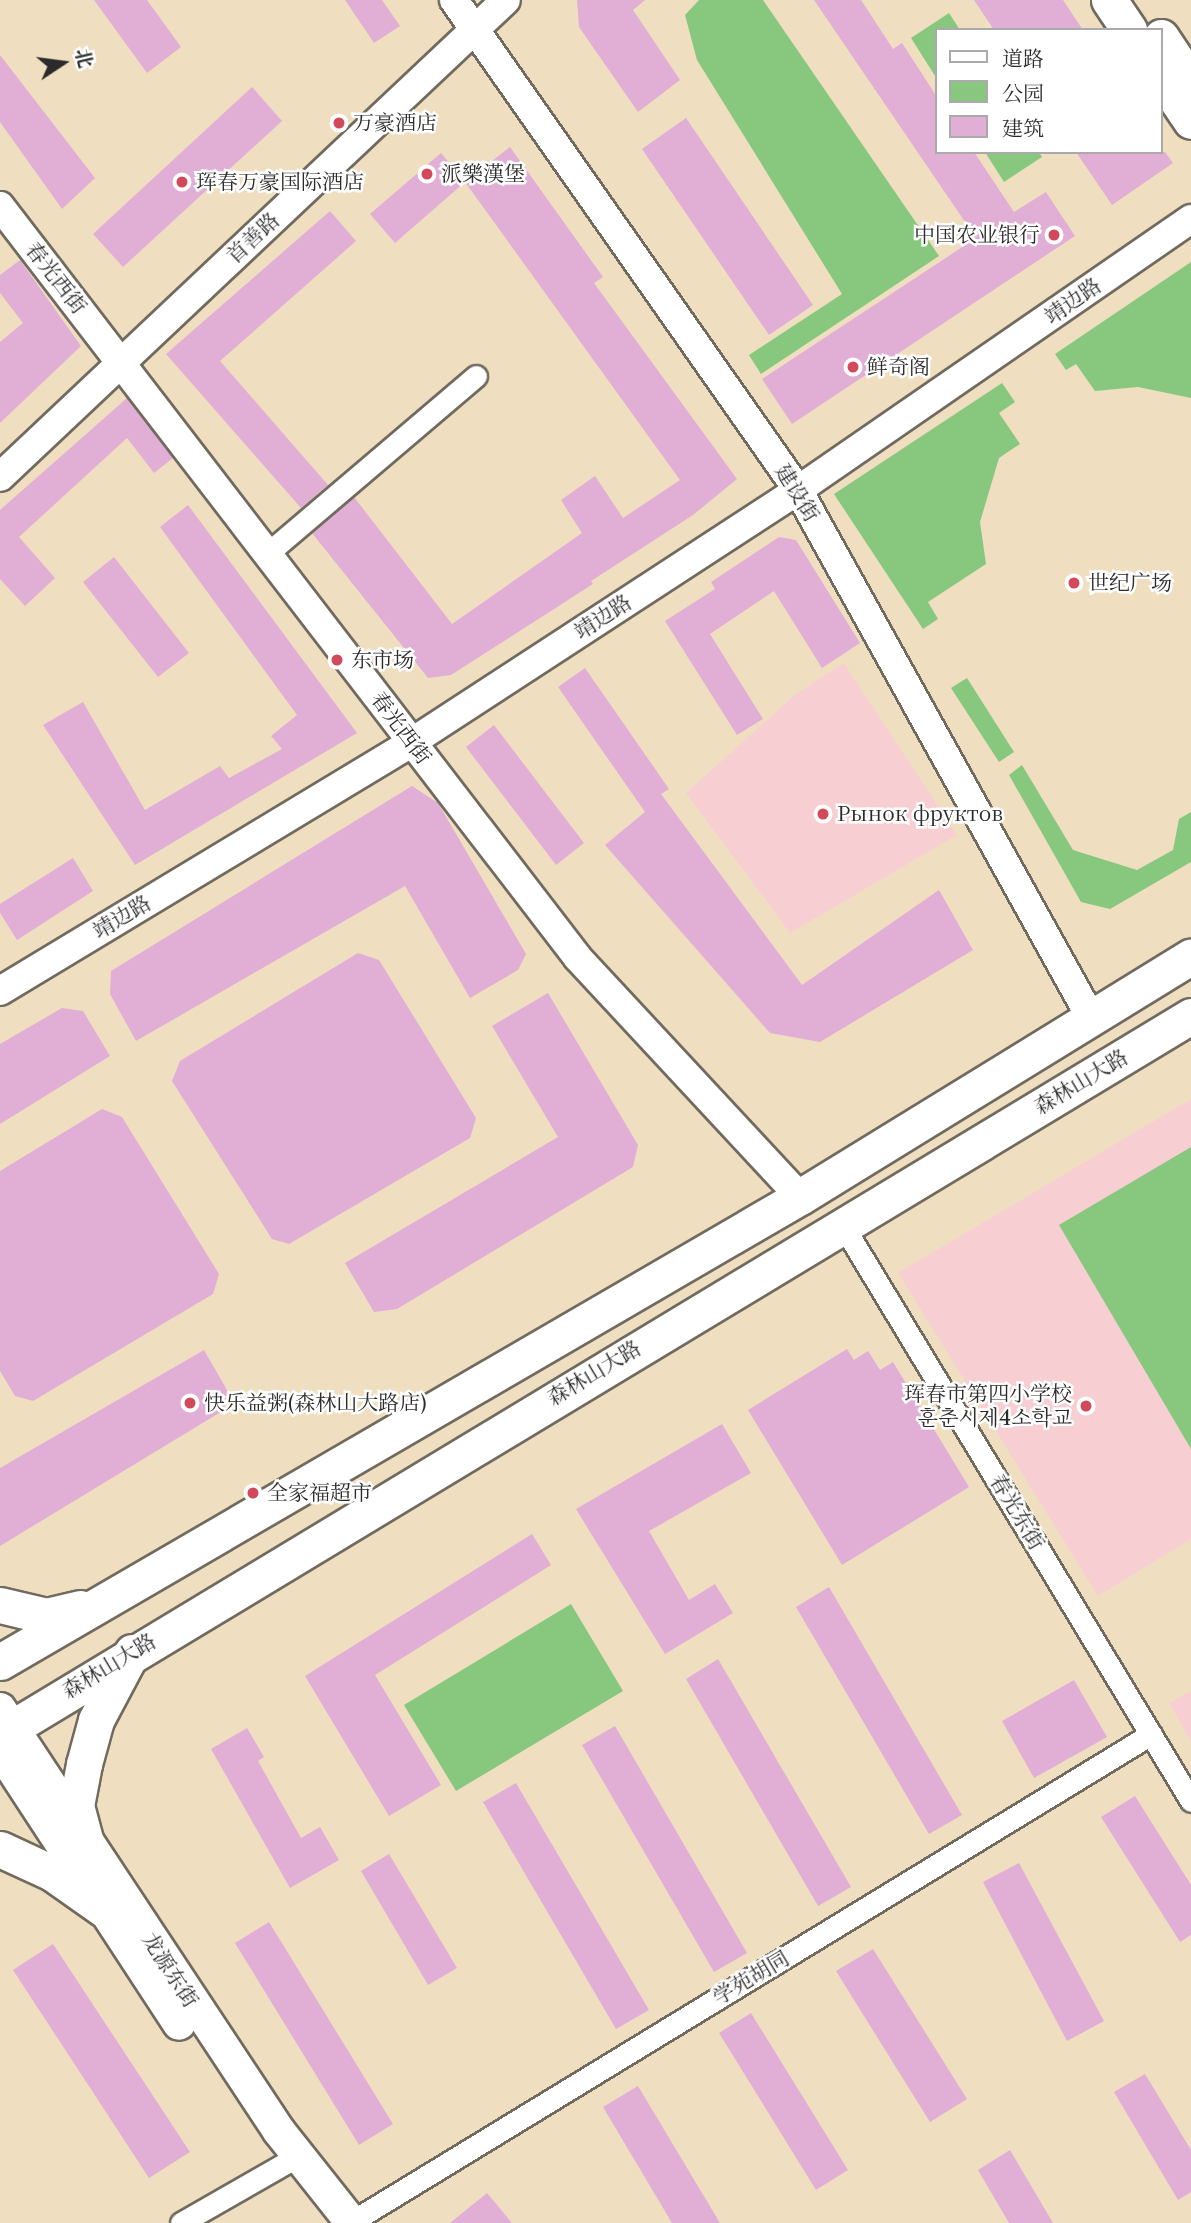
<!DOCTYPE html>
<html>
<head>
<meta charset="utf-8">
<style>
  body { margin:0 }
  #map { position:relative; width:1191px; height:2223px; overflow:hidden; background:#efdfc0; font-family:"Libre Caslon Text","Noto Serif SC","Noto Serif KR",serif }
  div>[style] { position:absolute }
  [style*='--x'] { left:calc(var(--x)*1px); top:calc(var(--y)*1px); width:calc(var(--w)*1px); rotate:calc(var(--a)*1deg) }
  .built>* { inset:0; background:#f7cfd3 }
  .green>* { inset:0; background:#87c77e }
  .building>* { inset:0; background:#e1aed6 }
  .roads { filter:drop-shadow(2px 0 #706a5f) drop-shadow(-2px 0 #706a5f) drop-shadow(0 2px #706a5f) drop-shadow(0 -2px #706a5f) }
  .minor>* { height:21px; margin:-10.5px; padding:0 10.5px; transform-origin:10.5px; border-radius:10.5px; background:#fff }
  .tertiary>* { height:28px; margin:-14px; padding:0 14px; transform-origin:14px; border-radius:14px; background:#fff }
  .secondary>* { height:32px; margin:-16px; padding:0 16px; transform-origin:16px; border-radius:16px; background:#fff }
  .primary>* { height:35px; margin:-17.5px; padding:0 17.5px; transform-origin:17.5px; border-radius:17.5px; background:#fff }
  .dots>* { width:19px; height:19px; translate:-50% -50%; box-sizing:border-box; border:4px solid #fff; border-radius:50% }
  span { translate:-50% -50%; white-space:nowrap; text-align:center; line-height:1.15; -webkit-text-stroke:5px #fff; paint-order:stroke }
  .poi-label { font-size:21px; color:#2b2b2b }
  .left { translate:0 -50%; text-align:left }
  .right { translate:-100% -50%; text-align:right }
  .street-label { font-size:21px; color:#2b2b2b }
  .legend { position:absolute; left:935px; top:28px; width:228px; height:126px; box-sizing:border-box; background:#fff; border:2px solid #aaa; margin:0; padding:9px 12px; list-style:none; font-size:21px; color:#2b2b2b }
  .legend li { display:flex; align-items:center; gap:14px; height:35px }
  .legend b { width:35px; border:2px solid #aaa }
  .north { position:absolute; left:28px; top:28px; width:70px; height:70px; -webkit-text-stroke:5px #fff; paint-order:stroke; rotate:77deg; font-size:19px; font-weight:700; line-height:28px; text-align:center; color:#2b2b2b }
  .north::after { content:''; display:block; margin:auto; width:24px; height:32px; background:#2b2b2b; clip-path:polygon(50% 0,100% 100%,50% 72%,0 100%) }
</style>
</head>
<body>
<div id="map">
  <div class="built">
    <i style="clip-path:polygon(844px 663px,957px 835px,790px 933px,686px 793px,796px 694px)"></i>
    <i style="clip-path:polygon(1191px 1099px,1191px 1539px,1098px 1596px,898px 1273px)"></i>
    <i style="clip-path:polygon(1191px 1691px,1191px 1741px,1169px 1703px)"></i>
  </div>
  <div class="green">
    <i style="clip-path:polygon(699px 0,763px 0,939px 256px,761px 374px,749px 355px,842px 294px,697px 60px,685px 15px)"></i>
    <i style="clip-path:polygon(949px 13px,960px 30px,937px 30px,937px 79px,911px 38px)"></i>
    <i style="clip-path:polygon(985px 152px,1039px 152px,1042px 157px,1004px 182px)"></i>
    <i style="clip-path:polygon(1191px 262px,1191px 398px,1138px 387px,1095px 391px,1076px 364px,1066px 370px,1055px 354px)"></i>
    <i style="clip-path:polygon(1002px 383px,1015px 402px,999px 413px,1020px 444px,999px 458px,980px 522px,986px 564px,928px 602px,938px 619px,923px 629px,834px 494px)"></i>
    <i style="clip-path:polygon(967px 678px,1014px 752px,999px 762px,951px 688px)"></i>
    <i style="clip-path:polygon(1022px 765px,1073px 850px,1137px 870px,1173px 850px,1179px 819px,1191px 812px,1191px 862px,1110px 909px,1081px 902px,1009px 775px)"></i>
    <i style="clip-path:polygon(1191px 1147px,1191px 1449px,1059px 1225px)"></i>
    <i style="clip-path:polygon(571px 1604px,623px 1691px,456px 1791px,404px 1705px)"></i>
  </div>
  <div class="building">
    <i style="clip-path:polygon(94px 0,147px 0,181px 47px,147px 73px)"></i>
    <i style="clip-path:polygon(345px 0,382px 0,400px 26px,374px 43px)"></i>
    <i style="clip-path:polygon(577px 0,645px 0,633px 10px,680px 80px,638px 112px,579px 27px)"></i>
    <i style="clip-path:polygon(814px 0,861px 0,893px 49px,902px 43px,937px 97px,937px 152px,974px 152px,1014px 212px,1046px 192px,1075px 236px,792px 424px,762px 379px,976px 238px)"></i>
    <i style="clip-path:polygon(974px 0,1063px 0,1083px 30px,994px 30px)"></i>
    <i style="clip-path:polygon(0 55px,95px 178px,62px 209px,0 122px)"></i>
    <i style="clip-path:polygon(252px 87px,282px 121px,123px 267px,93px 234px)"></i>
    <i style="clip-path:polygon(686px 118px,813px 305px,769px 335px,642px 149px)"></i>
    <i style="clip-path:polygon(510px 147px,603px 277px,594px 283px,737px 479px,693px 515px,591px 581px,593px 584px,451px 675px,428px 678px,312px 533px,354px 497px,452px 624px,582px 533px,561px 500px,595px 476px,623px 518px,680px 480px,465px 182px)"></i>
    <i style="clip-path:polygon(1076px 152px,1165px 152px,1173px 163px,1112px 205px)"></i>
    <i style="clip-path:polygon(441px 153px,465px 182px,395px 243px,370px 214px)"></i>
    <i style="clip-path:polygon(330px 211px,356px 241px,220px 361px,328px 485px,301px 508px,166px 354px)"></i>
    <i style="clip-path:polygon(20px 260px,81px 346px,0 423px,0 342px,23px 323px,0 293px,0 275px)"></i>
    <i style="clip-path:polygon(127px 398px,173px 458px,154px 473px,127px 438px,19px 537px,55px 578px,25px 606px,0 579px,0 510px)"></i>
    <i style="clip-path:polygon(188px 505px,357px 733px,135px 865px,43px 725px,83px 702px,145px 810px,220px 766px,229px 778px,282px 749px,271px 736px,297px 715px,160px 527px)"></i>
    <i style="clip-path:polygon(779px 537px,796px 540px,860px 643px,822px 668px,774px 591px,710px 634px,763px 719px,737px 735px,665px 621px,715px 589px,711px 582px)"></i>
    <i style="clip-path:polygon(114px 557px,189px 653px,158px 677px,83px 582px)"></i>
    <i style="clip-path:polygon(585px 668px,669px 789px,661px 794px,802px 985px,939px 890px,973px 950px,820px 1042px,770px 1033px,605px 845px,645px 812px,558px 687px)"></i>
    <i style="clip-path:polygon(494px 725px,584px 843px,556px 865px,466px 747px)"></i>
    <i style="clip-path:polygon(412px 786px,438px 803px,526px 954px,518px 970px,470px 998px,405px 886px,136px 1041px,110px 994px,111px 971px)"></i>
    <i style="clip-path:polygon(73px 858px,93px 891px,17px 940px,0 913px,0 904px)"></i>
    <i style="clip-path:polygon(358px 953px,379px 960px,476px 1118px,470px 1138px,289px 1244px,272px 1239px,172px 1081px,180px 1061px)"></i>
    <i style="clip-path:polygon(548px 993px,638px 1145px,633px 1167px,397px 1309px,374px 1312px,345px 1263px,558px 1137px,492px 1026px)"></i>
    <i style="clip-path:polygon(62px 1008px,83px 1011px,110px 1056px,0 1124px,0 1044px)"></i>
    <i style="clip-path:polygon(102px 1109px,122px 1117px,219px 1274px,213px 1294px,33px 1401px,15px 1396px,0 1371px,0 1171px)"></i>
    <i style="clip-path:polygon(847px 1349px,854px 1360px,868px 1351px,880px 1370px,893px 1362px,969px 1487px,842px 1565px,748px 1410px)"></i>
    <i style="clip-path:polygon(204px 1350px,227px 1390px,224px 1410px,0 1546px,0 1468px)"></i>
    <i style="clip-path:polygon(722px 1424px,751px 1473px,649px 1531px,689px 1600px,715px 1584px,733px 1613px,665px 1654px,576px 1509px)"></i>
    <i style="clip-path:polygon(532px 1534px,551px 1565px,375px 1675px,441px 1785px,389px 1816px,305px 1676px)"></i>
    <i style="clip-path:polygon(829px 1587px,962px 1815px,929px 1834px,796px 1607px)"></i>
    <i style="clip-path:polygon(718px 1659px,851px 1887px,818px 1906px,686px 1679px)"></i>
    <i style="clip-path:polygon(1074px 1680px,1107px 1737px,1034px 1778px,1002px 1721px)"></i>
    <i style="clip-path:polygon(615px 1726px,747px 1953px,714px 1972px,582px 1745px)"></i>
    <i style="clip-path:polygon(247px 1728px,264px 1757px,258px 1761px,301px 1838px,320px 1827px,339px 1860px,290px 1888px,211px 1749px)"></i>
    <i style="clip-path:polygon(516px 1783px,649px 2010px,616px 2029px,483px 1802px)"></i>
    <i style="clip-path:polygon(1135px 1796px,1191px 1885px,1191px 1935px,1180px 1942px,1101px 1817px)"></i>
    <i style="clip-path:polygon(389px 1854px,457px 1968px,428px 1985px,361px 1871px)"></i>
    <i style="clip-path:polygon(1019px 1863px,1104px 2021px,1067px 2041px,983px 1882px)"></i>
    <i style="clip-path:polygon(269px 1922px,393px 2124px,359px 2145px,235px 1943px)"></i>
    <i style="clip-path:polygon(53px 1944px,190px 2152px,149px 2178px,13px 1970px)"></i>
    <i style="clip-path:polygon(873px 1949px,967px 2099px,930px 2122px,836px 1971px)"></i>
    <i style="clip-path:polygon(751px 2013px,848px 2170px,816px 2190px,719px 2033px)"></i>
    <i style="clip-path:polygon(1145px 2074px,1191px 2150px,1191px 2192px,1178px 2200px,1114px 2092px)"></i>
    <i style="clip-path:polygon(638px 2086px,720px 2223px,672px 2223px,603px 2107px)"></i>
    <i style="clip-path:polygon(1010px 2150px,1053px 2223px,1009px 2223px,978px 2170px)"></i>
    <i style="clip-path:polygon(487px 2193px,512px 2223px,450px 2223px)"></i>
  </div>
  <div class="roads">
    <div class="minor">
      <i style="--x:268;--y:553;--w:273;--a:-40.4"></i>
      <i style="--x:842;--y:1224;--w:674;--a:58.83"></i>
      <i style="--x:351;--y:2222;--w:937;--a:-31.38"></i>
      <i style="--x:181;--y:2223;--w:135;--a:-29.8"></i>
    </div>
    <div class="tertiary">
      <i style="--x:454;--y:0;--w:599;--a:54.93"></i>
      <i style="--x:798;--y:490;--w:602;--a:60.96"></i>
      <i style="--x:0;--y:206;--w:948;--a:52.45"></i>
      <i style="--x:578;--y:958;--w:326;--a:47.1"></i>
      <i style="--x:0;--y:477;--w:695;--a:-43.31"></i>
      <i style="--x:0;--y:991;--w:481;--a:-31.1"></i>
      <i style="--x:412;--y:742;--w:461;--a:-33.1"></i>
      <i style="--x:798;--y:490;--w:477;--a:-34.6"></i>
    </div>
    <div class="secondary">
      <i style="--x:0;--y:1709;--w:506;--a:56.53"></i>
      <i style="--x:279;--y:2131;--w:117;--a:51.6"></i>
      <i style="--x:0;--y:1750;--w:327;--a:56.8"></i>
    </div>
    <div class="primary">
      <i style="--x:1109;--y:0;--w:36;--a:56"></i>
      <i style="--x:1161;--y:37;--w:54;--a:56.3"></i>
      <i style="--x:1161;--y:77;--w:53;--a:55.7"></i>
      <i style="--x:0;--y:1605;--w:47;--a:13.4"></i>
      <i style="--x:46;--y:1616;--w:35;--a:-13"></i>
      <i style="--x:0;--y:1662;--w:925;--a:-30.17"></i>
      <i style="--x:800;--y:1197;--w:459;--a:-31.6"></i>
      <i style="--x:0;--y:1735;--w:1391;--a:-31.12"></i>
      <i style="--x:85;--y:1839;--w:34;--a:-105"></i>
      <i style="--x:76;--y:1806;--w:43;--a:-79.2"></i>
      <i style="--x:84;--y:1764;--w:46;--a:-74.7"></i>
      <i style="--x:96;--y:1720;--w:77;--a:-62.1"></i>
      <i style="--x:0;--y:1849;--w:57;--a:24.8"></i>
      <i style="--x:52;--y:1873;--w:62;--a:35.2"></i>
    </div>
  </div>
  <div class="dots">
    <i style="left:339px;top:123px;background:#d1495b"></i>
    <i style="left:427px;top:174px;background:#d1495b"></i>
    <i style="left:182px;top:182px;background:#d1495b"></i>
    <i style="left:1054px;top:235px;background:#d1495b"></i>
    <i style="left:853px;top:367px;background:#d1495b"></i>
    <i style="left:1074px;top:583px;background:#d1495b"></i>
    <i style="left:337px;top:660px;background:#d1495b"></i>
    <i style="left:823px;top:814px;background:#d1495b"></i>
    <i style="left:190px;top:1403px;background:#d1495b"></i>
    <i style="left:1086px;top:1406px;background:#d1495b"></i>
    <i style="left:253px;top:1493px;background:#d1495b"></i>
  </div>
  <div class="poi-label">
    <span class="left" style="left:353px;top:123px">万豪酒店</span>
    <span class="left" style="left:441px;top:174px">派樂漢堡</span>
    <span class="left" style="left:196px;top:182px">珲春万豪国际酒店</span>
    <span class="right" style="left:1040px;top:235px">中国农业银行</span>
    <span class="left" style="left:867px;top:367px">鲜奇阁</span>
    <span class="left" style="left:1088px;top:583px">世纪广场</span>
    <span class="left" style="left:351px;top:660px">东市场</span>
    <span class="left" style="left:837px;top:814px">Рынок фруктов</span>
    <span class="right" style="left:1072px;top:1406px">珲春市第四小学校<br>훈춘시제4소학교</span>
    <span class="left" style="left:204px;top:1403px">快乐益粥(森林山大路店)</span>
    <span class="left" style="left:267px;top:1493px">全家福超市</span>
  </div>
  <div class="street-label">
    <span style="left:253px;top:238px;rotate:-43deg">首善路</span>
    <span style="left:56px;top:278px;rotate:52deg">春光西街</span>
    <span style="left:1073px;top:301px;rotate:-35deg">靖边路</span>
    <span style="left:797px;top:493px;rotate:58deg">建设街</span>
    <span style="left:603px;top:617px;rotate:-33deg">靖边路</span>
    <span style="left:401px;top:728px;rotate:53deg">春光西街</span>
    <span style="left:122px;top:917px;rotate:-31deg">靖边路</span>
    <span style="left:1081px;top:1082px;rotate:-31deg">森林山大路</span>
    <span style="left:594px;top:1373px;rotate:-31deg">森林山大路</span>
    <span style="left:1017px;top:1512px;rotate:59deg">春光东街</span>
    <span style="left:109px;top:1666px;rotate:-31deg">森林山大路</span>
    <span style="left:170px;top:1970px;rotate:57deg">龙源东街</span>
    <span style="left:751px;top:1978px;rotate:-31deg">学苑胡同</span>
  </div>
  <ul class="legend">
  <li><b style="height:9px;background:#fff"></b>道路</li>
  <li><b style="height:19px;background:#87c77e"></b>公园</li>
  <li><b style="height:19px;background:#e1aed6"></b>建筑</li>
  </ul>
  <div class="north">北</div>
</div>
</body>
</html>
